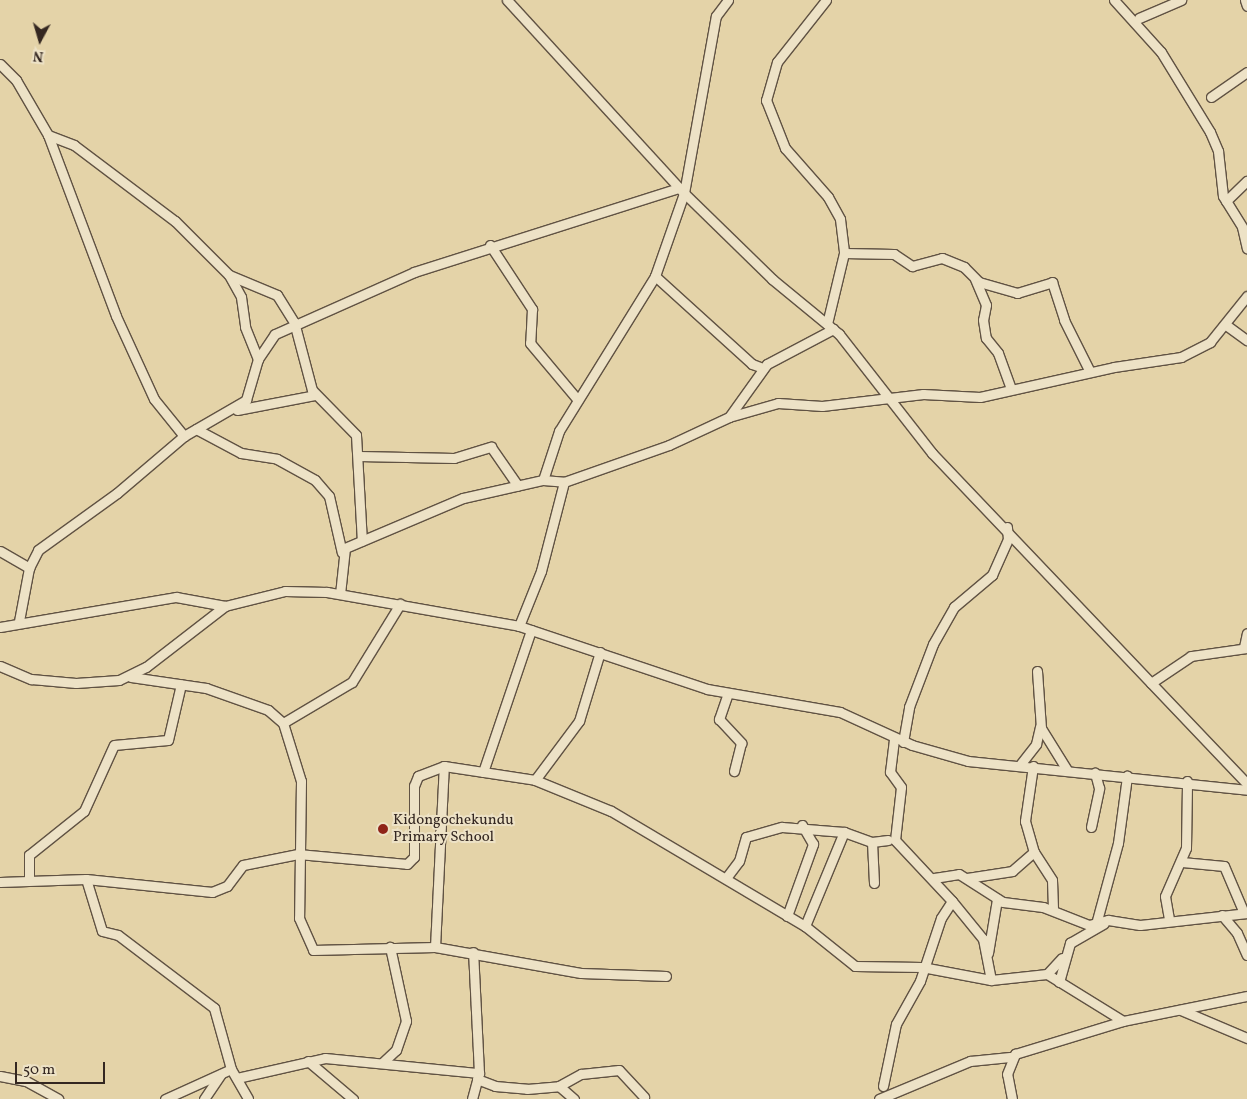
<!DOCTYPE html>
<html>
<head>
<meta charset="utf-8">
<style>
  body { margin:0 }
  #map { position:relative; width:1247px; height:1099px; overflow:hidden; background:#e4d3a8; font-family:Vollkorn,serif }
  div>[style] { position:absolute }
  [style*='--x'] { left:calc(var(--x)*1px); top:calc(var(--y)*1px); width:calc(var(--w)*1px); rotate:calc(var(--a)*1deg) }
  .roads { filter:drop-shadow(1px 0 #605243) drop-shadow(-1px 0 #605243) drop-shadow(0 1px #605243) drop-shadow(0 -1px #605243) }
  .minor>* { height:9px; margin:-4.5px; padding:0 4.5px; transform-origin:4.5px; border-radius:4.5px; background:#ede2c6 }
  .dots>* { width:14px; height:14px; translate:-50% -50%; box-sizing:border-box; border:2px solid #ede2c6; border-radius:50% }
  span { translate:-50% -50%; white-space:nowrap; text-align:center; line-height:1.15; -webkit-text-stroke:4px #ede2c6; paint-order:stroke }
  .poi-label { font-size:15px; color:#342721 }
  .left { translate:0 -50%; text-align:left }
  .north { position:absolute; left:15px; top:15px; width:50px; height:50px; -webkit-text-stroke:4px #ede2c6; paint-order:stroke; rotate:186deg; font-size:14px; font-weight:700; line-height:20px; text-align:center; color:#342721 }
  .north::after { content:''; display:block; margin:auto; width:18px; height:22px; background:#342721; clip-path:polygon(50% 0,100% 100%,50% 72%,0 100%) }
  .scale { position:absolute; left:15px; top:1062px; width:90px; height:22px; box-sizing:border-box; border:2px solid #342721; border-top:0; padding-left:6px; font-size:15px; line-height:18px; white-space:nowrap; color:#342721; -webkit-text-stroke:4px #ede2c6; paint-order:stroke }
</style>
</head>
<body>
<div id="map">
  <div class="roads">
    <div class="minor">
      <i style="--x:507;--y:0;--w:262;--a:47.5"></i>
      <i style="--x:684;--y:193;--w:123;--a:44.3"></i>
      <i style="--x:772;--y:279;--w:87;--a:39.4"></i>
      <i style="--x:839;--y:334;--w:151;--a:52"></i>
      <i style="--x:932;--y:453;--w:457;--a:46.4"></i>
      <i style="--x:826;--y:0;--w:79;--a:128.3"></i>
      <i style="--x:777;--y:62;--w:40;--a:106"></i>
      <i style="--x:766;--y:100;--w:52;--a:68.4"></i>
      <i style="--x:785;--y:148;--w:65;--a:48.7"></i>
      <i style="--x:828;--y:197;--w:25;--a:61"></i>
      <i style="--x:840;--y:219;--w:34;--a:83"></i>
      <i style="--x:844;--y:253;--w:73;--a:103.5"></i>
      <i style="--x:1114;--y:0;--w:70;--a:47.9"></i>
      <i style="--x:1161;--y:52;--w:94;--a:58.5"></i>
      <i style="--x:1210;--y:132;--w:21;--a:67"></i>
      <i style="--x:1218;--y:151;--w:45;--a:83.7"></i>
      <i style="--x:1223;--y:196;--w:36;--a:58"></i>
      <i style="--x:1242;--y:227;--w:22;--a:77"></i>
      <i style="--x:1245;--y:0;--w:6;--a:72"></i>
      <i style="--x:1139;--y:18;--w:46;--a:-23.2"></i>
      <i style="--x:0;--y:64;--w:23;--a:45"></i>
      <i style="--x:16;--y:80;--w:64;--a:59.8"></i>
      <i style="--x:48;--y:135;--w:193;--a:69.4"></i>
      <i style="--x:116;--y:316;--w:91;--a:65.4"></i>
      <i style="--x:154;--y:399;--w:48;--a:51"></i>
      <i style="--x:1211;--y:97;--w:44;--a:-34.8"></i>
      <i style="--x:48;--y:135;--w:28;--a:21"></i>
      <i style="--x:74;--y:145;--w:126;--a:37"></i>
      <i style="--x:175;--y:221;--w:76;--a:45"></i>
      <i style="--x:229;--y:275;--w:25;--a:61"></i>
      <i style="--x:241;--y:297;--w:30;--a:82"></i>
      <i style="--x:245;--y:327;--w:35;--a:68"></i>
      <i style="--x:1226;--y:201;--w:29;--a:-44"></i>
      <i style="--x:490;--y:245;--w:77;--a:56.7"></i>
      <i style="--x:532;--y:309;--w:34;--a:93"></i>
      <i style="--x:530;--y:343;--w:73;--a:50"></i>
      <i style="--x:844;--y:253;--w:50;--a:1.1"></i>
      <i style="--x:894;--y:254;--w:22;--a:34"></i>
      <i style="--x:912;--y:266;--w:31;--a:-15"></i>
      <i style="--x:942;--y:258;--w:24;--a:22"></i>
      <i style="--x:964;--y:267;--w:21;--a:45"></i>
      <i style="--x:979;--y:282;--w:40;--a:16"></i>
      <i style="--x:1017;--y:293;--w:37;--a:-17"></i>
      <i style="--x:1052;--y:282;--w:40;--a:72"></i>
      <i style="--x:1064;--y:320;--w:58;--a:63.4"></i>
      <i style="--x:229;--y:275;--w:52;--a:22.6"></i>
      <i style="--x:277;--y:295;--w:32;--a:58"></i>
      <i style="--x:294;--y:322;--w:70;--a:75.2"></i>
      <i style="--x:312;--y:390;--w:63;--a:45.6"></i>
      <i style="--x:356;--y:435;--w:106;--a:86.8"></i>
      <i style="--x:655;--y:276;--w:131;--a:42.2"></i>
      <i style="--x:752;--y:364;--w:12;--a:20"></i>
      <i style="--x:975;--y:279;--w:28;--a:67"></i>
      <i style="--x:986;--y:305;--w:15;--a:101"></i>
      <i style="--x:983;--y:320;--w:18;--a:81"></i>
      <i style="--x:986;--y:338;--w:19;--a:51"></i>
      <i style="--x:998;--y:353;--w:38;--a:70"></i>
      <i style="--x:1226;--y:325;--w:26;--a:36"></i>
      <i style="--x:237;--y:410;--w:79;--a:-10.9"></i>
      <i style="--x:729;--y:417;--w:65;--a:-54.4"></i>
      <i style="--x:767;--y:364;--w:75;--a:-27.9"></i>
      <i style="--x:196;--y:429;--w:51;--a:28.1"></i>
      <i style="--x:241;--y:453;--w:36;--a:9"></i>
      <i style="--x:277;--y:459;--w:43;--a:28.9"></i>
      <i style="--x:315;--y:480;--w:21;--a:49"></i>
      <i style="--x:329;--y:496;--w:58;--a:77.2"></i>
      <i style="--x:359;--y:456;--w:95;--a:1.2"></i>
      <i style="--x:454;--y:458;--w:39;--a:-17"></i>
      <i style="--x:491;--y:447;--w:47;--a:55.3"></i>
      <i style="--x:543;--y:480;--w:52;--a:-71.9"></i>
      <i style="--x:559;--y:431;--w:182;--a:-58.2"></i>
      <i style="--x:655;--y:276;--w:88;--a:-70.7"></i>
      <i style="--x:684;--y:193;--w:180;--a:-79.8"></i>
      <i style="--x:716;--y:16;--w:20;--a:-53"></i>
      <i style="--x:0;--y:551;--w:34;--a:30"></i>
      <i style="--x:340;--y:594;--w:46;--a:-83.8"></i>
      <i style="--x:345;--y:548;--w:128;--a:-23"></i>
      <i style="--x:463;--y:498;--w:82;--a:-12.7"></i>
      <i style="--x:543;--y:480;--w:21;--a:5"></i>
      <i style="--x:19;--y:621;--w:54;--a:-79.3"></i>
      <i style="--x:29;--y:568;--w:20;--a:-63"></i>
      <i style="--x:38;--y:550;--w:97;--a:-35.8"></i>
      <i style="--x:117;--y:493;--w:88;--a:-40.4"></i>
      <i style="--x:184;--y:436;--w:72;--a:-30.1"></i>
      <i style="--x:246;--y:400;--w:43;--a:-73.7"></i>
      <i style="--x:258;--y:359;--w:30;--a:-56"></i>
      <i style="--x:275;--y:334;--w:152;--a:-24"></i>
      <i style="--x:414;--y:272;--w:278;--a:-17.6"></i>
      <i style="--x:519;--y:626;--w:59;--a:-68.2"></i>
      <i style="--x:541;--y:571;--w:92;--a:-75.5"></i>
      <i style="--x:564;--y:482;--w:111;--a:-19.4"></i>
      <i style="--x:669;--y:445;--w:66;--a:-25"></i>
      <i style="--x:729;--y:417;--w:51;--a:-15.9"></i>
      <i style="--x:778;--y:403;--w:44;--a:3.9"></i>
      <i style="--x:822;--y:406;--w:102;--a:-6.8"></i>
      <i style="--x:923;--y:394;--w:57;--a:3"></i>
      <i style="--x:980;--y:397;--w:137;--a:-12.6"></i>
      <i style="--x:1114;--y:367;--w:68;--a:-8.5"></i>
      <i style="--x:1181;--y:357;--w:33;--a:-27"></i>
      <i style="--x:1210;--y:342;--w:59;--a:-51.2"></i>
      <i style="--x:0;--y:627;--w:179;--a:-9.7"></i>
      <i style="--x:176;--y:597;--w:50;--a:10.4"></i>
      <i style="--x:1244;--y:647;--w:14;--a:-78"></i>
      <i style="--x:0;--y:666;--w:34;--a:23"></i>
      <i style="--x:31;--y:679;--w:45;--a:5.1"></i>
      <i style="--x:76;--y:683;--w:43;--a:-4"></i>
      <i style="--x:119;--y:680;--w:30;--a:-26"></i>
      <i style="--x:146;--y:667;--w:100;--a:-37.7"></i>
      <i style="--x:225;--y:606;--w:62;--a:-14"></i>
      <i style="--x:285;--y:591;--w:42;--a:1.4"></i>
      <i style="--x:327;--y:592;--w:195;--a:10"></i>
      <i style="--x:519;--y:626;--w:198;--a:18.5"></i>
      <i style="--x:707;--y:689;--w:135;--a:9.8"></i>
      <i style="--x:840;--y:712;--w:79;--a:24.6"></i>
      <i style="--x:912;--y:745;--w:58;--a:15.9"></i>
      <i style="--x:968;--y:761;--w:281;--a:5.9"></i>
      <i style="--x:1037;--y:671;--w:57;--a:86"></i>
      <i style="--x:1041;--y:728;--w:49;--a:58.2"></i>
      <i style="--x:131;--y:677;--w:76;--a:8.3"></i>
      <i style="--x:206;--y:688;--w:66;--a:19.5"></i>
      <i style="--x:268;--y:710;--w:20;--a:41"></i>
      <i style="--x:283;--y:723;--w:61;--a:72.8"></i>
      <i style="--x:301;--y:781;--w:137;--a:90.8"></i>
      <i style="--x:299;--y:918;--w:35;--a:66"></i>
      <i style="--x:313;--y:950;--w:122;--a:-1.4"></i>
      <i style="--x:435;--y:947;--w:148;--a:10.1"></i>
      <i style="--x:581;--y:973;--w:85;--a:2"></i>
      <i style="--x:1151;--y:683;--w:48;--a:-34"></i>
      <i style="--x:1191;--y:656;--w:57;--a:-8.1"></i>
      <i style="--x:728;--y:693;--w:28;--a:109"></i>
      <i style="--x:719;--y:719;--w:33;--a:47"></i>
      <i style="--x:741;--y:743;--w:29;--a:104"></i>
      <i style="--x:283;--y:723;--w:80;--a:-30.7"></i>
      <i style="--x:352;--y:682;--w:92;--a:-58.4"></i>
      <i style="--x:903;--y:742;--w:36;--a:-80"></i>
      <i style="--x:909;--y:707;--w:67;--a:-69.1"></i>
      <i style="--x:933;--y:644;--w:43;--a:-60.4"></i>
      <i style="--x:954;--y:607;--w:50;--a:-40.1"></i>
      <i style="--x:992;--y:575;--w:39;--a:-66"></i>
      <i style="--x:1008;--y:539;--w:12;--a:-95"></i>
      <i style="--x:1019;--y:766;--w:28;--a:-52"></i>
      <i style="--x:1036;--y:744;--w:18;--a:-77"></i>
      <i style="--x:1033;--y:766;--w:56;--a:98.3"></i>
      <i style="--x:1025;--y:821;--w:32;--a:74"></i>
      <i style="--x:1034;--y:852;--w:33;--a:57"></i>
      <i style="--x:1052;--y:880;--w:30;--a:88"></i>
      <i style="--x:483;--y:772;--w:150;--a:-71.3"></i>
      <i style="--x:535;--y:780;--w:74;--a:-53.3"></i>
      <i style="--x:579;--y:721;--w:72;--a:-73.1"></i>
      <i style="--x:1091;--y:827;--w:40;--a:-78"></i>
      <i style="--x:1099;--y:788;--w:16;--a:-105"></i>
      <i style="--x:872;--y:842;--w:41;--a:87.2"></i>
      <i style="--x:1182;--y:862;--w:42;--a:5.4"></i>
      <i style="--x:1224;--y:866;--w:51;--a:66.9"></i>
      <i style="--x:726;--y:878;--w:21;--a:-53"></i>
      <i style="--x:739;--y:861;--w:25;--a:-74"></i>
      <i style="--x:746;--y:837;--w:37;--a:-16"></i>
      <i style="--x:782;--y:827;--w:62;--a:4.6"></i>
      <i style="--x:844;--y:832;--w:30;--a:20"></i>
      <i style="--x:872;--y:842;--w:16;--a:-7"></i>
      <i style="--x:934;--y:878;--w:25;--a:-9"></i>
      <i style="--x:959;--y:874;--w:52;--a:32.5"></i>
      <i style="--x:1003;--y:902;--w:40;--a:7.1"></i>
      <i style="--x:1043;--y:907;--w:49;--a:21.4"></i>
      <i style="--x:1089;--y:925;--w:20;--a:-15"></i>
      <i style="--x:1108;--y:920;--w:32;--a:9"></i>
      <i style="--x:1140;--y:925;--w:108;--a:-6.4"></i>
      <i style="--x:967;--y:878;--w:46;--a:-8.8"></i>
      <i style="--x:1012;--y:871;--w:29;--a:-41"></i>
      <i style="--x:86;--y:879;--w:54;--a:72.9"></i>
      <i style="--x:102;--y:931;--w:16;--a:14"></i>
      <i style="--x:118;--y:935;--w:121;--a:37.2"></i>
      <i style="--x:214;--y:1008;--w:63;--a:74.4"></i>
      <i style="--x:231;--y:1069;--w:34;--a:60"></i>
      <i style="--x:29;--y:880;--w:25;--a:-90"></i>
      <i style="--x:29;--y:855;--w:70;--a:-38.7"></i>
      <i style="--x:84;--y:811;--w:72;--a:-65.6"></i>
      <i style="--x:114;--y:745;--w:54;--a:-5.3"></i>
      <i style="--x:168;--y:740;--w:57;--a:-76.9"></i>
      <i style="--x:0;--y:882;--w:86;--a:-2"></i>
      <i style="--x:86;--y:879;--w:127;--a:5.9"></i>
      <i style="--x:212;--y:892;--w:16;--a:-22"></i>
      <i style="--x:227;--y:886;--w:26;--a:-53"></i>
      <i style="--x:243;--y:865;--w:56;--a:-11.3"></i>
      <i style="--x:298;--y:854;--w:109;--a:5.2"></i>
      <i style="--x:407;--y:864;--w:10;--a:-45"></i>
      <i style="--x:414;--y:857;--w:71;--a:-90"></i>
      <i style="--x:414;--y:786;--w:11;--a:-68"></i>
      <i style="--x:418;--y:776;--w:28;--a:-21"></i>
      <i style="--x:444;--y:766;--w:92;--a:8.7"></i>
      <i style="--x:535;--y:780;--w:82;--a:22.2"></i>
      <i style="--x:611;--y:811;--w:226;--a:30.7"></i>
      <i style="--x:805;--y:926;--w:64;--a:38.7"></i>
      <i style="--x:855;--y:966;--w:67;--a:0.9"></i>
      <i style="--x:922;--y:967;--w:70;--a:10.7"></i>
      <i style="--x:991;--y:980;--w:56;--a:-6.1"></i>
      <i style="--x:1047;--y:974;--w:89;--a:31.7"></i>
      <i style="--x:952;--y:901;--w:49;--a:50.8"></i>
      <i style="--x:983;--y:939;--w:42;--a:79"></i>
      <i style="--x:1222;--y:915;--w:23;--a:50"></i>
      <i style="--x:1237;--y:933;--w:24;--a:66"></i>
      <i style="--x:787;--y:916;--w:77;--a:-70.1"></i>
      <i style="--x:813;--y:844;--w:22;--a:-120"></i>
      <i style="--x:1169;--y:919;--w:23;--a:-100"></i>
      <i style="--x:1165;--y:896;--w:52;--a:-66.4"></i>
      <i style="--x:1186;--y:848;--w:67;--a:-89.1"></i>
      <i style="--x:1096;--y:924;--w:84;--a:-74.8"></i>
      <i style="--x:1118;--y:843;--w:68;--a:-82.3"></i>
      <i style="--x:805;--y:926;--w:102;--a:-67.5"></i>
      <i style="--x:435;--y:947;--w:181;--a:-87.2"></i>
      <i style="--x:988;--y:953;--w:55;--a:-80.5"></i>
      <i style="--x:1047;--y:974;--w:22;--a:-47"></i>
      <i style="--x:1059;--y:982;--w:41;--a:-74.2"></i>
      <i style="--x:1070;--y:943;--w:39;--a:-30"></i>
      <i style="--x:1181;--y:1010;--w:72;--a:23"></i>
      <i style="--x:308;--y:1061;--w:59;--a:40.2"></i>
      <i style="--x:382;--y:1063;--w:19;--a:-43"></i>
      <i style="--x:396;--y:1050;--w:31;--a:-71"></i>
      <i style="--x:406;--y:1021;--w:76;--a:-102.2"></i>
      <i style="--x:0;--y:1076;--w:26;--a:11"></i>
      <i style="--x:26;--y:1081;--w:37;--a:29"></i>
      <i style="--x:237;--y:1078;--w:90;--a:-12.8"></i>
      <i style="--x:325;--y:1058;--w:155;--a:5.6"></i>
      <i style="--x:477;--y:1079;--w:19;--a:21"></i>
      <i style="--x:495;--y:1086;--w:32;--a:5"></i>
      <i style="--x:527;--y:1089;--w:32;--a:-5"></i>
      <i style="--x:559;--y:1086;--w:25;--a:-29"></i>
      <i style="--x:581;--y:1074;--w:38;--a:-6"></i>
      <i style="--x:619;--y:1070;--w:37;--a:47"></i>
      <i style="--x:559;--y:1086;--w:20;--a:41"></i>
      <i style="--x:883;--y:1086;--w:63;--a:-78.2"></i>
      <i style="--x:896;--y:1024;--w:49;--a:-60.8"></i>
      <i style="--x:920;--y:981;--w:66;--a:-71.6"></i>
      <i style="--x:941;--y:918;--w:20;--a:-57"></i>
      <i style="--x:952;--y:901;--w:83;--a:-133.1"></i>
      <i style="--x:895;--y:840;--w:53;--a:-83.5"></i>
      <i style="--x:901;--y:787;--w:19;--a:-126"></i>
      <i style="--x:890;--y:772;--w:34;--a:-83"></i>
      <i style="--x:165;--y:1099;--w:72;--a:-24.4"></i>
      <i style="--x:204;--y:1099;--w:30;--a:-56"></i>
      <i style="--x:472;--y:1099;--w:27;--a:-75"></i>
      <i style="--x:479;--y:1073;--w:121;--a:-92.8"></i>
      <i style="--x:879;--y:1099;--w:99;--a:-22.7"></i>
      <i style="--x:970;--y:1061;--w:40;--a:-5.7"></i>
      <i style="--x:1012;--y:1099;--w:25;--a:-101"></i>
      <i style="--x:1007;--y:1074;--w:22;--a:-68"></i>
      <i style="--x:1015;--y:1054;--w:113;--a:-17"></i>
      <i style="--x:1123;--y:1021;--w:126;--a:-11.4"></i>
    </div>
  </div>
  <div class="dots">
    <i style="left:383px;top:829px;background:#8f2418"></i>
  </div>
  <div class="poi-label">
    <span class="left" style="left:393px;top:829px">Kidongochekundu<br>Primary School</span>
  </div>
  <div class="north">N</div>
  <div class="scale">50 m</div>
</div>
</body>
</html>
